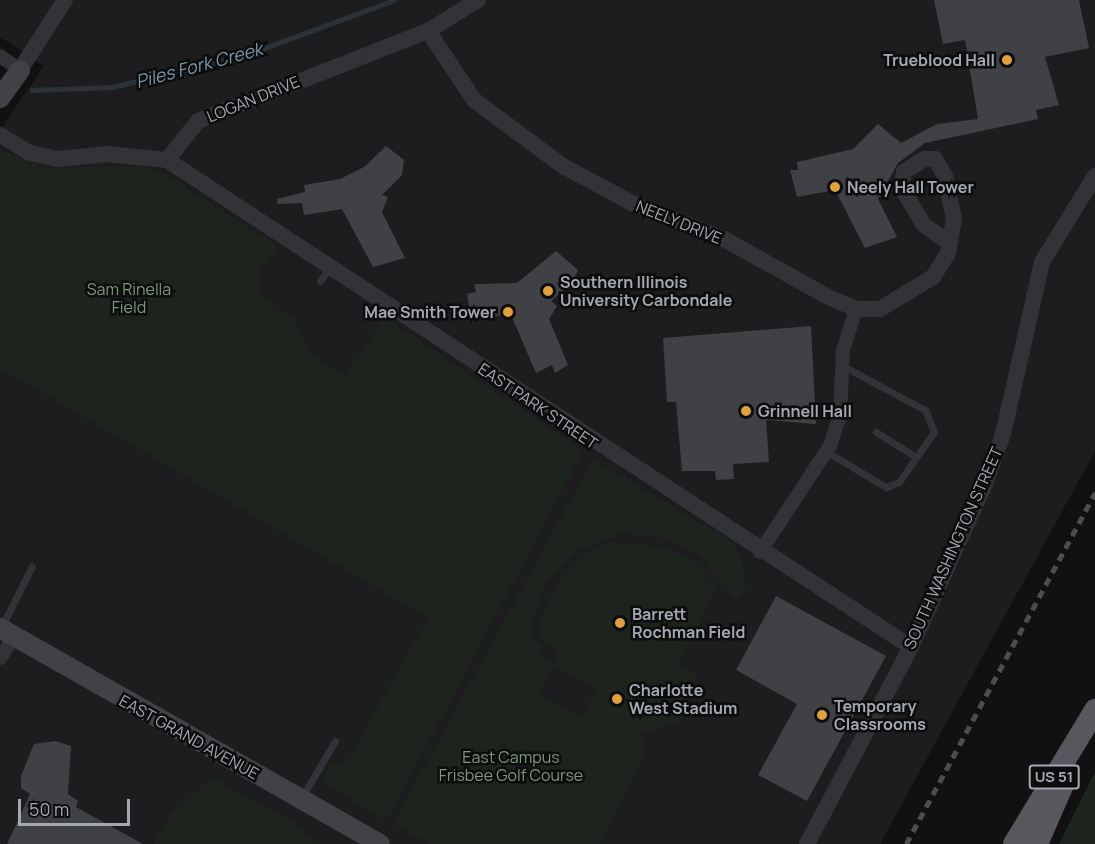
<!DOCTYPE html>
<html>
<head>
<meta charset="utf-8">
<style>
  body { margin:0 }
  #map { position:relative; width:1095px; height:844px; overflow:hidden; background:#111112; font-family:Manrope,sans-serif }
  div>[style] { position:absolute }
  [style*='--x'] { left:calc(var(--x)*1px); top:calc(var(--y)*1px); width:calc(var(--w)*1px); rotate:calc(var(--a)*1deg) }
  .built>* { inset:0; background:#1d1d1f }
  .green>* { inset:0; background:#1d241e }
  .stream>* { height:4.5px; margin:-2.25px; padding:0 2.25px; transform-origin:2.25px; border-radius:2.25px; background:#2b3339 }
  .building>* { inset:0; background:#404145 }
  .service>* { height:7px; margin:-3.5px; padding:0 3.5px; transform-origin:3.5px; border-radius:3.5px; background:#323336 }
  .minor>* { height:14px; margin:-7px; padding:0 7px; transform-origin:7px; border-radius:7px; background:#323336 }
  .tertiary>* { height:16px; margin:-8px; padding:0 8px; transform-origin:8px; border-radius:8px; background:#323336 }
  .secondary>* { height:20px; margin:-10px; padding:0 10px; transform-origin:10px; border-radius:10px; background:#404246 }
  .trunk>* { height:22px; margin:-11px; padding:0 11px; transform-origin:11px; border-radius:11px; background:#56585e }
  .rail>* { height:4.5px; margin-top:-2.25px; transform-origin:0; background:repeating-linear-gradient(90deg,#4b4d51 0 8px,transparent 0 14px) }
  .dots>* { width:16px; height:16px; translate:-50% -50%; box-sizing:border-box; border:3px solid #0c0c0d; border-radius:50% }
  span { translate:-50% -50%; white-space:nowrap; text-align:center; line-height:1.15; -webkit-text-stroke:5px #0c0c0d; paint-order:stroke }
  .shield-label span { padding:2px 4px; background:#0c0c0d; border:2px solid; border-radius:4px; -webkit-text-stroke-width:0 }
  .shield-label { font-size:15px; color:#a3a8b1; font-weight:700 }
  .poi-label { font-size:16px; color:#a3a8b1; font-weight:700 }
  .right { translate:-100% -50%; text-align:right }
  .left { translate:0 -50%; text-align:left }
  .street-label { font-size:16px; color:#a3a8b1 }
  .park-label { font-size:16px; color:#7b9b7c }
  .water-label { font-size:18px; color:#7c97aa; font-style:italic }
  .scale { position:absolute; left:18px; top:799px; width:112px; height:27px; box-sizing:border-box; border:3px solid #a3a8b1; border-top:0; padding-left:8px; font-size:18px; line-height:21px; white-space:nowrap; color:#a3a8b1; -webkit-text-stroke:4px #0c0c0d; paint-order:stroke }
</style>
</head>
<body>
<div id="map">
  <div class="built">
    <i style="clip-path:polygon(0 0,1095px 0,1095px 451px,880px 844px,0 844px,0 130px,44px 66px,0 37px)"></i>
  </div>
  <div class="green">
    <i style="clip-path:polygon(0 150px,45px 168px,137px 166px,167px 175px,278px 246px,259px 273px,263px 277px,257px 291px,294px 319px,307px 350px,345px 376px,385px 317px,583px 451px,390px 815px,382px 819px,323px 781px,331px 762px,347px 762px,428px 618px,0 368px)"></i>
    <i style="clip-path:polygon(evenodd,593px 459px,732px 542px,742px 559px,746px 590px,736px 599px,695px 552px,657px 536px,620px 534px,573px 553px,546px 584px,533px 618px,532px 639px,543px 645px,539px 657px,552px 664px,558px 652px,537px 635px,543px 611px,560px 578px,585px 554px,611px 542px,666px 547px,696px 563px,717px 587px,679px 664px,698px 675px,684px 698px,691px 703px,681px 722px,639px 733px,647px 753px,599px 844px,430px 844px,393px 824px,593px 459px,553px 665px,596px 689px,582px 718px,538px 694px,553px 665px)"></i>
    <i style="clip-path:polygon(1095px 772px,1095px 844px,1059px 844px)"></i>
    <i style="clip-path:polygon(212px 778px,285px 817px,322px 844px,153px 844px,172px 813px)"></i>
  </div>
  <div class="stream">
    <i style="--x:32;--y:90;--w:80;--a:-2.1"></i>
    <i style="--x:112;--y:87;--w:135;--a:-13.3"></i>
    <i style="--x:243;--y:56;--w:161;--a:-20.3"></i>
  </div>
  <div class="building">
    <i style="clip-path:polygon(934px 0,1079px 0,1089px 48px,1045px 57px,1059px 105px,1036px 110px,1038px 119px,925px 143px,898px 163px,878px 199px,897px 237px,865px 248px,835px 190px,797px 197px,790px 170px,798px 170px,797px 162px,853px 149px,878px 124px,901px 143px,937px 124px,978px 119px,965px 40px,943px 44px)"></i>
    <i style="clip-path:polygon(386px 146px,404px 160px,402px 175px,382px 195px,388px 197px,382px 212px,405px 258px,373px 267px,342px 209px,304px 215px,302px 203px,278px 204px,277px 199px,305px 192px,304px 185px,340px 179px,364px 167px)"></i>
    <i style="clip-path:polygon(556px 251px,578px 270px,572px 284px,551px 301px,557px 306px,549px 319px,568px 365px,555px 373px,552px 365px,536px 373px,511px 315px,471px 317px,467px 294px,476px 292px,474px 284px,517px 283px)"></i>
    <i style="clip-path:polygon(811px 326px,816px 424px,766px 420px,769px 462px,733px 464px,734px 479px,716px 480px,715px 471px,682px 471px,676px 402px,667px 402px,663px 338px)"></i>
    <i style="clip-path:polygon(776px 596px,886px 656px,807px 801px,758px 775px,797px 704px,736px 670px)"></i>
    <i style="clip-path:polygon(56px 741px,71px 746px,68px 794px,78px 801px,76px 807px,143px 844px,7px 844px,30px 794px,21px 788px,21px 776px,34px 744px)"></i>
  </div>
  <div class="service">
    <i style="--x:320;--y:281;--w:16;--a:-55"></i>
    <i style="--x:876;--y:432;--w:47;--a:32"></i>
    <i style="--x:827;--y:452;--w:69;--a:30.7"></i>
    <i style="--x:886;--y:487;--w:14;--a:-21"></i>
    <i style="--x:899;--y:482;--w:61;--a:-55"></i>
    <i style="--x:934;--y:432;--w:24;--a:-112"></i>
    <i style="--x:925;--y:410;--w:95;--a:-151.8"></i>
    <i style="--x:2;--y:626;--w:67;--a:-63.4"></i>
    <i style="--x:302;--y:797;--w:65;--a:-59.5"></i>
  </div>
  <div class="minor">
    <i style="--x:0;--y:56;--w:24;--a:35"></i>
    <i style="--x:760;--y:552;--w:127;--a:-56.6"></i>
    <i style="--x:830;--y:446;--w:32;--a:-72"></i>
    <i style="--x:840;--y:416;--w:66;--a:-87.4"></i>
    <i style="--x:843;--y:350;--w:43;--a:-72.4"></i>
    <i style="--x:0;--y:658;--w:25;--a:-56"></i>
  </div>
  <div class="tertiary">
    <i style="--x:428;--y:31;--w:83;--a:56.3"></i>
    <i style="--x:474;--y:100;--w:111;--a:36.6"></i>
    <i style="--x:563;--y:166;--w:78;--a:28.2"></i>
    <i style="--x:632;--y:203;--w:99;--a:21.4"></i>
    <i style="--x:724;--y:239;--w:119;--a:29.1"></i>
    <i style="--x:828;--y:297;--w:30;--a:23"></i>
    <i style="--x:856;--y:309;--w:24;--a:0"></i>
    <i style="--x:880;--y:309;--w:62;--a:-31.1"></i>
    <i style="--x:933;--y:277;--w:28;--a:-58"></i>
    <i style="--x:948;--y:253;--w:35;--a:-80"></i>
    <i style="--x:954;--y:219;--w:44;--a:-101.8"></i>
    <i style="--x:945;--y:176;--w:20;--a:-120"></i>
    <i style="--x:935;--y:159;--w:11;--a:180"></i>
    <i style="--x:924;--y:159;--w:24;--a:147"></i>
    <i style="--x:904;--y:172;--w:15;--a:101"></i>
    <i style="--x:901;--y:187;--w:44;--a:58.8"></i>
    <i style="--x:924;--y:225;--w:29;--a:35"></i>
    <i style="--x:20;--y:70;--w:83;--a:-57.3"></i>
    <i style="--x:0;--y:135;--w:35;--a:31"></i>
    <i style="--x:30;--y:153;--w:30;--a:12"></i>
    <i style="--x:59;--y:159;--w:48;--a:-5.9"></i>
    <i style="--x:107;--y:154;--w:60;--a:5.7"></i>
    <i style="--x:167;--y:160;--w:50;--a:-51.5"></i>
    <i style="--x:198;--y:121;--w:247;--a:-21.4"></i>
    <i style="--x:428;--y:31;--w:59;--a:-31.8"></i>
    <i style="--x:167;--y:160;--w:889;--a:33.21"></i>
    <i style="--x:807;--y:844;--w:223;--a:-62.2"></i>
    <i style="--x:911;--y:647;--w:179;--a:-65.6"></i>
    <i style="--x:985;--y:484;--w:53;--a:-70.2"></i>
    <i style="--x:1003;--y:434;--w:176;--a:-77.2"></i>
    <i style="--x:1042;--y:262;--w:101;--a:-58.4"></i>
  </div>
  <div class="secondary">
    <i style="--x:0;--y:98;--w:34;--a:-54"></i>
    <i style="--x:0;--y:628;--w:437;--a:29.6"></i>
  </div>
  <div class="trunk">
    <i style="--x:1014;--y:844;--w:157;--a:-58.8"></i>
    <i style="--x:1037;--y:844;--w:70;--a:-66.4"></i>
  </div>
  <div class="rail">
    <i style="--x:906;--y:844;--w:399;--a:-61.7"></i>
  </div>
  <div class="dots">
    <i style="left:1007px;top:60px;background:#e1a139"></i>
    <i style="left:835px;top:187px;background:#e1a139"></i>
    <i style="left:548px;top:291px;background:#e1a139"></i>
    <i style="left:508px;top:312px;background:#e1a139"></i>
    <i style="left:746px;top:411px;background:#e1a139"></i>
    <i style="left:620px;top:623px;background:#e1a139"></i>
    <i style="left:617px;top:699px;background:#e1a139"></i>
    <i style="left:822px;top:715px;background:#e1a139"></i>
  </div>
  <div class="shield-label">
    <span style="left:1054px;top:777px">US 51</span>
  </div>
  <div class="poi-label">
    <span class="right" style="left:995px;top:60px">Trueblood Hall</span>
    <span class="left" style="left:847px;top:187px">Neely Hall Tower</span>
    <span class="left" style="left:560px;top:291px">Southern Illinois<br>University Carbondale</span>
    <span class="right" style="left:496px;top:312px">Mae Smith Tower</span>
    <span class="left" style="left:758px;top:411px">Grinnell Hall</span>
    <span class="left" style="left:632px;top:623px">Barrett<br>Rochman Field</span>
    <span class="left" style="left:629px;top:699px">Charlotte<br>West Stadium</span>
    <span class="left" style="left:834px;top:715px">Temporary<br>Classrooms</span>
  </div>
  <div class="street-label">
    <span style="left:253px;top:99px;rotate:-22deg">LOGAN DRIVE</span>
    <span style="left:679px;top:222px;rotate:22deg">NEELY DRIVE</span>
    <span style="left:538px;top:406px;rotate:34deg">EAST PARK STREET</span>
    <span style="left:953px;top:548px;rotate:-66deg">SOUTH WASHINGTON STREET</span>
    <span style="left:189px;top:737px;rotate:29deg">EAST GRAND AVENUE</span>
  </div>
  <div class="park-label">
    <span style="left:129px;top:298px">Sam Rinella<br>Field</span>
    <span style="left:511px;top:766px">East Campus<br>Frisbee Golf Course</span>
  </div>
  <div class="water-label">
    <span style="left:199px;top:65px;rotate:-15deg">Piles Fork Creek</span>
  </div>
  <div class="scale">50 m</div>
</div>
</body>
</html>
